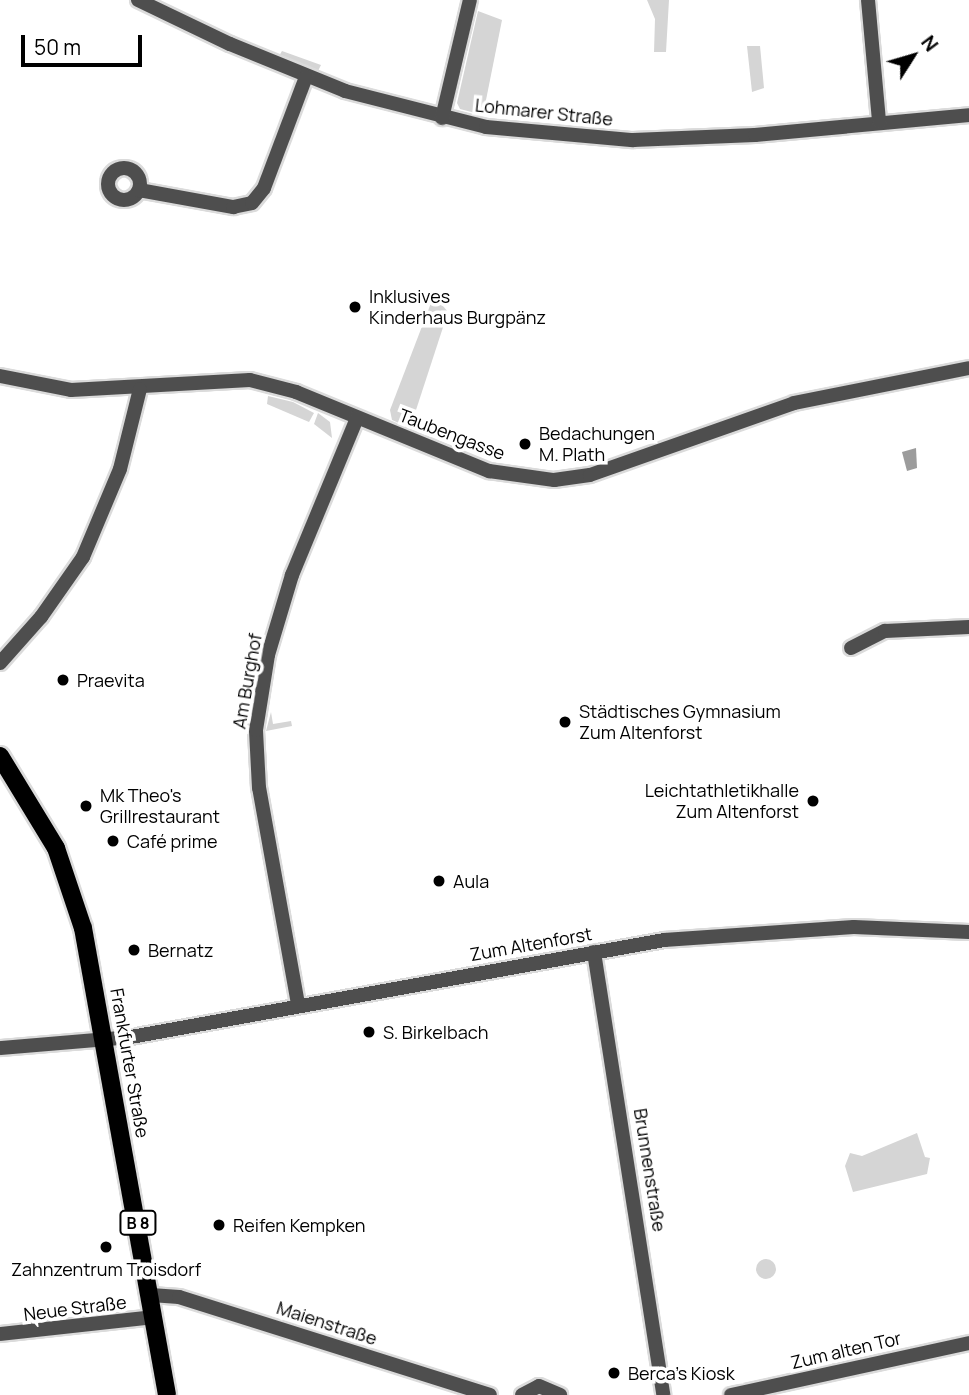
<!DOCTYPE html>
<html>
<head>
<meta charset="utf-8">
<style>
  body { margin:0 }
  #map { position:relative; width:969px; height:1395px; overflow:hidden; background:#fff; font-family:Manrope,sans-serif }
  div>[style] { position:absolute }
  [style*='--x'] { left:calc(var(--x)*1px); top:calc(var(--y)*1px); width:calc(var(--w)*1px); rotate:calc(var(--a)*1deg) }
  .green>* { inset:0; background:#d5d5d5 }
  .round { border-radius:50% }
  .water>* { inset:0; background:#9c9c9c }
  .roads { filter:drop-shadow(2px 0 #dbdbdb) drop-shadow(-2px 0 #dbdbdb) drop-shadow(0 2px #dbdbdb) drop-shadow(0 -2px #dbdbdb) }
  .street>* { height:14px; margin:-7px; padding:0 7px; transform-origin:7px; border-radius:7px; background:#4e4e4e }
  .street>.ring { margin:-7px; padding:0; box-sizing:content-box; background:none; border:14px solid #4e4e4e; border-radius:50% }
  .primary>* { height:18px; margin:-9px; padding:0 9px; transform-origin:9px; border-radius:9px; background:#000 }
  .dots>* { width:19px; height:19px; translate:-50% -50%; box-sizing:border-box; border:4px solid #fff; border-radius:50% }
  span { translate:-50% -50%; white-space:nowrap; text-align:center; line-height:1.15; -webkit-text-stroke:7px #fff; paint-order:stroke }
  .shield-label span { padding:2px 5px; background:#fff; border:2px solid; border-radius:5px; -webkit-text-stroke-width:0 }
  .shield-label { font-size:16px; color:#000; font-weight:700 }
  .street-label { font-size:18px; color:#000 }
  .poi-label { font-size:18px; color:#000 }
  .left { translate:0 -50%; text-align:left }
  .right { translate:-100% -50%; text-align:right }
  .north { position:absolute; left:878px; top:21px; width:70px; height:70px; -webkit-text-stroke:5px #fff; paint-order:stroke; rotate:53deg; font-size:19px; font-weight:700; line-height:28px; text-align:center; color:#000 }
  .north::after { content:''; display:block; margin:auto; width:24px; height:32px; background:#000; clip-path:polygon(50% 0,100% 100%,50% 72%,0 100%) }
  .scale { position:absolute; left:21px; top:35px; width:121px; height:32px; box-sizing:border-box; border:4px solid #000; border-top:0; padding-left:9px; font-size:21px; line-height:24px; white-space:nowrap; color:#000; -webkit-text-stroke:5px #fff; paint-order:stroke }
</style>
</head>
<body>
<div id="map">
  <div class="green">
    <i style="clip-path:polygon(647px 0,669px 0,666px 52px,654px 52px,655px 19px)"></i>
    <i style="clip-path:polygon(478px 11px,502px 20px,483px 115px,460px 109px,457px 103px)"></i>
    <i style="clip-path:polygon(760px 46px,764px 88px,752px 92px,747px 46px)"></i>
    <i style="clip-path:polygon(282px 51px,321px 65px,318px 71px,279px 56px)"></i>
    <i style="clip-path:polygon(434px 295px,448px 312px,416px 410px,401px 424px,392px 420px,390px 410px)"></i>
    <i style="clip-path:polygon(268px 396px,293px 402px,314px 413px,309px 422px,267px 404px)"></i>
    <i style="clip-path:polygon(318px 413px,330px 422px,332px 438px,314px 424px)"></i>
    <i style="clip-path:polygon(271px 712px,273px 724px,291px 721px,292px 726px,266px 731px)"></i>
    <i style="clip-path:polygon(917px 1133px,925px 1157px,930px 1158px,927px 1174px,853px 1192px,845px 1166px,850px 1153px,862px 1156px)"></i>
    <i class="round" style="left:756px;top:1259px;width:20px;height:20px"></i>
  </div>
  <div class="water">
    <i style="clip-path:polygon(916px 448px,917px 468px,907px 471px,902px 452px)"></i>
  </div>
  <div class="roads">
    <div class="street">
      <i style="--x:138;--y:0;--w:102;--a:25.6"></i>
      <i style="--x:230;--y:44;--w:124;--a:22.2"></i>
      <i style="--x:345;--y:91;--w:146;--a:14.3"></i>
      <i style="--x:486;--y:127;--w:148;--a:5.1"></i>
      <i style="--x:633;--y:140;--w:122;--a:-2.3"></i>
      <i style="--x:755;--y:135;--w:215;--a:-5.3"></i>
      <i style="--x:868;--y:0;--w:121;--a:84.8"></i>
      <i style="--x:442;--y:118;--w:121;--a:-76.7"></i>
      <i class="ring" style="left:108px;top:168px;width:18px;height:18px"></i>
      <i style="--x:139;--y:190;--w:96;--a:10.3"></i>
      <i style="--x:233;--y:207;--w:19;--a:-12"></i>
      <i style="--x:252;--y:203;--w:19;--a:-51"></i>
      <i style="--x:264;--y:188;--w:119;--a:-69.3"></i>
      <i style="--x:0;--y:376;--w:72;--a:11.2"></i>
      <i style="--x:71;--y:390;--w:179;--a:-3.2"></i>
      <i style="--x:250;--y:380;--w:48;--a:14.6"></i>
      <i style="--x:296;--y:392;--w:209;--a:22.3"></i>
      <i style="--x:489;--y:471;--w:66;--a:7.9"></i>
      <i style="--x:554;--y:480;--w:36;--a:-8"></i>
      <i style="--x:590;--y:475;--w:216;--a:-19.4"></i>
      <i style="--x:794;--y:403;--w:178;--a:-11.3"></i>
      <i style="--x:851;--y:648;--w:38;--a:-27"></i>
      <i style="--x:885;--y:631;--w:84;--a:-2.7"></i>
      <i style="--x:0;--y:663;--w:62;--a:-48.3"></i>
      <i style="--x:41;--y:617;--w:73;--a:-55"></i>
      <i style="--x:83;--y:557;--w:95;--a:-67.2"></i>
      <i style="--x:120;--y:469;--w:82;--a:-76"></i>
      <i style="--x:594;--y:952;--w:448;--a:81.1"></i>
      <i style="--x:298;--y:1004;--w:219;--a:-100.2"></i>
      <i style="--x:259;--y:788;--w:58;--a:-93"></i>
      <i style="--x:256;--y:730;--w:76;--a:-80.9"></i>
      <i style="--x:268;--y:655;--w:84;--a:-73.3"></i>
      <i style="--x:292;--y:575;--w:170;--a:-67.5"></i>
      <i style="--x:0;--y:1048;--w:131;--a:-4.8"></i>
      <i style="--x:131;--y:1037;--w:542;--a:-10.31"></i>
      <i style="--x:664;--y:940;--w:190;--a:-3.9"></i>
      <i style="--x:854;--y:927;--w:115;--a:2.5"></i>
      <i style="--x:151;--y:1295;--w:28;--a:4"></i>
      <i style="--x:179;--y:1297;--w:326;--a:17.5"></i>
      <i style="--x:0;--y:1334;--w:155;--a:-6.3"></i>
      <i style="--x:522;--y:1395;--w:19;--a:-28"></i>
      <i style="--x:539;--y:1386;--w:23;--a:23"></i>
      <i style="--x:731;--y:1395;--w:244;--a:-12.3"></i>
    </div>
    <div class="primary">
      <i style="--x:0;--y:756;--w:108;--a:58.7"></i>
      <i style="--x:56;--y:848;--w:84;--a:71.4"></i>
      <i style="--x:83;--y:928;--w:474;--a:79.8"></i>
    </div>
  </div>
  <div class="dots">
    <i style="left:355px;top:307px;background:#000"></i>
    <i style="left:525px;top:444px;background:#000"></i>
    <i style="left:63px;top:680px;background:#000"></i>
    <i style="left:565px;top:722px;background:#000"></i>
    <i style="left:813px;top:801px;background:#000"></i>
    <i style="left:86px;top:806px;background:#000"></i>
    <i style="left:113px;top:841px;background:#000"></i>
    <i style="left:439px;top:881px;background:#000"></i>
    <i style="left:134px;top:950px;background:#000"></i>
    <i style="left:369px;top:1032px;background:#000"></i>
    <i style="left:219px;top:1225px;background:#000"></i>
    <i style="left:106px;top:1247px;background:#000"></i>
    <i style="left:614px;top:1373px;background:#000"></i>
  </div>
  <div class="shield-label">
    <span style="left:138px;top:1223px">B 8</span>
  </div>
  <div class="street-label">
    <span style="left:544px;top:112px;rotate:6deg">Lohmarer Straße</span>
    <span style="left:452px;top:434px;rotate:21deg">Taubengasse</span>
    <span style="left:247px;top:681px;rotate:-80deg">Am Burghof</span>
    <span style="left:531px;top:944px;rotate:-10deg">Zum Altenforst</span>
    <span style="left:130px;top:1063px;rotate:80deg">Frankfurter Straße</span>
    <span style="left:650px;top:1170px;rotate:81deg">Brunnenstraße</span>
    <span style="left:75px;top:1308px;rotate:-7deg">Neue Straße</span>
    <span style="left:327px;top:1323px;rotate:18deg">Maienstraße</span>
    <span style="left:846px;top:1350px;rotate:-13deg">Zum alten Tor</span>
  </div>
  <div class="poi-label">
    <span class="left" style="left:369px;top:307px">Inklusives<br>Kinderhaus Burgpänz</span>
    <span class="left" style="left:539px;top:444px">Bedachungen<br>M. Plath</span>
    <span class="left" style="left:77px;top:680px">Praevita</span>
    <span class="left" style="left:579px;top:722px">Städtisches Gymnasium<br>Zum Altenforst</span>
    <span class="right" style="left:799px;top:801px">Leichtathletikhalle<br>Zum Altenforst</span>
    <span class="left" style="left:100px;top:806px">Mk Theo's<br>Grillrestaurant</span>
    <span class="left" style="left:127px;top:841px">Café prime</span>
    <span class="left" style="left:453px;top:881px">Aula</span>
    <span class="left" style="left:148px;top:950px">Bernatz</span>
    <span class="left" style="left:383px;top:1032px">S. Birkelbach</span>
    <span class="left" style="left:233px;top:1225px">Reifen Kempken</span>
    <span style="left:106px;top:1269px">Zahnzentrum Troisdorf</span>
    <span class="left" style="left:628px;top:1373px">Berca's Kiosk</span>
  </div>
  <div class="north">N</div>
  <div class="scale">50 m</div>
</div>
</body>
</html>
